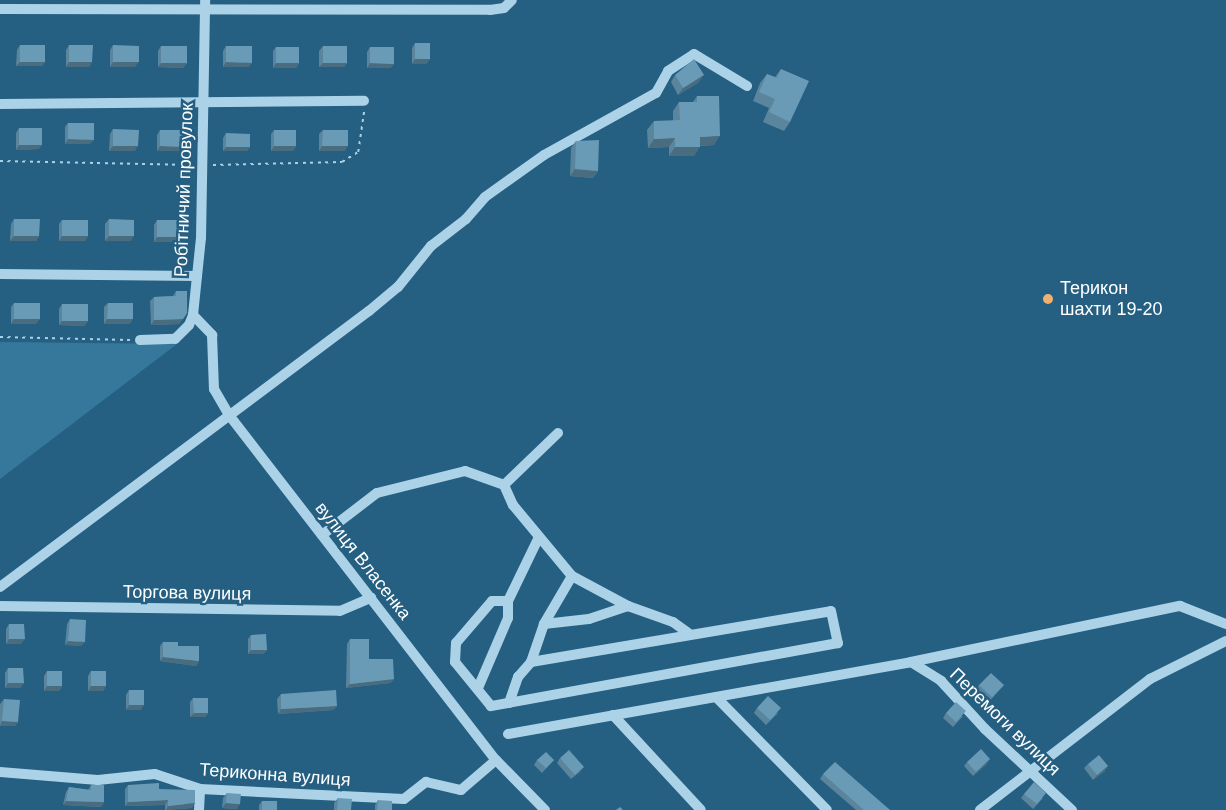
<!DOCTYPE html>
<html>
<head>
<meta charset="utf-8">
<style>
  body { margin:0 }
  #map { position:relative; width:1226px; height:810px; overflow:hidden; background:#255f81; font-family:Helvetica,sans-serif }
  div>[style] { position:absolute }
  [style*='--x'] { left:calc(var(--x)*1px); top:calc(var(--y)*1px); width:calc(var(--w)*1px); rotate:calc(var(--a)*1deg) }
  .green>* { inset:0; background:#35789c }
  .path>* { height:1.5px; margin-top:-0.75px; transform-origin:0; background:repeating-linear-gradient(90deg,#acd2e7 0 3px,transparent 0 7.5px) }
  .minor>* { height:10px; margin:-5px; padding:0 5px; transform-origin:5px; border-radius:5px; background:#acd2e7 }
  .wall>* { inset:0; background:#5b859d }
  .shaded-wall>* { inset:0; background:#4a6c7f }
  .building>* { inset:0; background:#6a9bb6 }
  .dots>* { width:16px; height:16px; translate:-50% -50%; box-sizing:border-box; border:3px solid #255f81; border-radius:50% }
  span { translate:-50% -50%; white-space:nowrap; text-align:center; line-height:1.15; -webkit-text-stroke:5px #255f81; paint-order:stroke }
  .street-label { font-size:18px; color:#fff }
  .poi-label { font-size:18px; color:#fff }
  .left { translate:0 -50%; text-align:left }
</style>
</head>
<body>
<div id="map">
  <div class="green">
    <i style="clip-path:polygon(0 342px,177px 344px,0 479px)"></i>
  </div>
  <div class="path">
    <i style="--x:0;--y:161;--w:193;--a:1.2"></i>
    <i style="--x:213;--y:165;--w:129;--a:-1.3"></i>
    <i style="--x:342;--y:162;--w:19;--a:-32"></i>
    <i style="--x:358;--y:152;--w:41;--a:-81.7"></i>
    <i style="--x:0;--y:337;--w:130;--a:1.3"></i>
  </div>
  <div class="minor">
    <i style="--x:0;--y:9;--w:490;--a:0.1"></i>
    <i style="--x:490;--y:10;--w:14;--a:-8"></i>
    <i style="--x:504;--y:8;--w:11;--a:-45"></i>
    <i style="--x:0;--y:104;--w:364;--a:-0.5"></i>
    <i style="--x:0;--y:274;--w:197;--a:0.6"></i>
    <i style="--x:193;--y:315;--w:28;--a:46"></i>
    <i style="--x:212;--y:335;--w:54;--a:87.9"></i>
    <i style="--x:214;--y:389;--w:30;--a:60"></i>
    <i style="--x:229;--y:415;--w:436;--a:52.3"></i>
    <i style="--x:496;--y:760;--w:70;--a:45.6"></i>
    <i style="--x:140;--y:340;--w:35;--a:-2"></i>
    <i style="--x:175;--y:339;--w:20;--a:-45"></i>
    <i style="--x:189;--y:325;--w:11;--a:-68"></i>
    <i style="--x:193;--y:315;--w:77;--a:-84.1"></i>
    <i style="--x:201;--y:238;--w:238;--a:-89"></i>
    <i style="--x:504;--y:485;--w:75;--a:-43.9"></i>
    <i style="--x:322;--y:535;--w:69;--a:-37.4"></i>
    <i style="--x:377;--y:493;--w:91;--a:-14"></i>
    <i style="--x:465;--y:471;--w:41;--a:19.7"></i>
    <i style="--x:504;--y:485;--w:22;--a:66"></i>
    <i style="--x:513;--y:505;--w:92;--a:50.3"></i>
    <i style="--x:572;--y:576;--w:56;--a:120.3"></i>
    <i style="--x:544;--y:624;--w:40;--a:108.9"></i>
    <i style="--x:531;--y:662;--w:304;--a:-9.6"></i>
    <i style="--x:831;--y:611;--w:33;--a:78"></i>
    <i style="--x:838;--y:643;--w:353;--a:169.7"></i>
    <i style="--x:491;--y:706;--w:57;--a:-129.3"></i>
    <i style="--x:455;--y:662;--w:19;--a:-87"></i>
    <i style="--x:456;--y:643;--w:55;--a:-49.4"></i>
    <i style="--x:492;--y:601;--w:16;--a:0"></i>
    <i style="--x:572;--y:576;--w:64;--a:28.2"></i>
    <i style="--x:628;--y:606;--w:48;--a:19.6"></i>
    <i style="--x:673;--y:622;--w:19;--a:36"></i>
    <i style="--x:0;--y:587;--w:461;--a:-36.8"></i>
    <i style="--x:369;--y:311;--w:38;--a:-40"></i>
    <i style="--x:398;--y:287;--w:53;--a:-51.2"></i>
    <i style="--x:431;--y:246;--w:44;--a:-37.6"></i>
    <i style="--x:466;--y:219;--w:29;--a:-49"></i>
    <i style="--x:485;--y:197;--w:72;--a:-35.4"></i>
    <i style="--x:544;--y:155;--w:128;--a:-29"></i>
    <i style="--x:656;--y:93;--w:25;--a:-61"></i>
    <i style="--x:668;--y:71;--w:31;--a:-33"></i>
    <i style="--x:694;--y:54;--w:62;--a:31.1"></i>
    <i style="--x:0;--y:606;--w:340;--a:0.8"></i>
    <i style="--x:340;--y:611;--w:34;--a:-23"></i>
    <i style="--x:544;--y:624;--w:45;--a:-6.3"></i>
    <i style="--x:589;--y:619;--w:41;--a:-18.4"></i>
    <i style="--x:911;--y:662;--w:36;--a:32"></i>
    <i style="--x:941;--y:681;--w:65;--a:47.5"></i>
    <i style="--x:985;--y:729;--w:119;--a:43"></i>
    <i style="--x:478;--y:688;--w:76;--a:-66.8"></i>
    <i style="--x:508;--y:618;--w:17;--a:-90"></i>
    <i style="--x:508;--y:601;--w:69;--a:-64.2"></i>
    <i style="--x:716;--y:697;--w:158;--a:45.5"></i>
    <i style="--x:509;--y:703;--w:28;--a:-71"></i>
    <i style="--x:518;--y:677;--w:20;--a:-49"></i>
    <i style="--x:613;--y:715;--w:129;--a:47.2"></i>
    <i style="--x:508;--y:734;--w:409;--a:-10.1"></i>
    <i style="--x:911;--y:662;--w:275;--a:-11.8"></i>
    <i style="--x:1180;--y:606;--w:49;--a:21.4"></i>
    <i style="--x:0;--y:772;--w:98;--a:4.7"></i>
    <i style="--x:98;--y:780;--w:57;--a:-6"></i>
    <i style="--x:155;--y:774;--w:47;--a:18.4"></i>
    <i style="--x:200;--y:789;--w:204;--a:2.8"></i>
    <i style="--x:404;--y:799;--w:28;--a:-38"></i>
    <i style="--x:426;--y:782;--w:36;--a:13"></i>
    <i style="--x:461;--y:790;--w:46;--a:-40.6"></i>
    <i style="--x:199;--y:810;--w:21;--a:-87"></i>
    <i style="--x:980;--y:810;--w:215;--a:-37.6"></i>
    <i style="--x:1150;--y:679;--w:85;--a:-26.6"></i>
  </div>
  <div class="wall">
    <i style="clip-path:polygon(415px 43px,430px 59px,426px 64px,412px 64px,412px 48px)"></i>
    <i style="clip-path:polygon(20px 45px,45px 62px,42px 66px,16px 66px,17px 50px)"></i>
    <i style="clip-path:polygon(69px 45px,92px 62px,89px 67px,66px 67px,66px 50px)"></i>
    <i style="clip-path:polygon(113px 45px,135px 67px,110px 67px,110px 50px)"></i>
    <i style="clip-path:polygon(161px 46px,187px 63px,183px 68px,158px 67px,158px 51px)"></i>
    <i style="clip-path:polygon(226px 46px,249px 67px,223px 67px,223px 51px)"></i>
    <i style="clip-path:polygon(323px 46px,347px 63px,344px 67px,319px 67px,319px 51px)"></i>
    <i style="clip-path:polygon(276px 47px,299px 63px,296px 68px,273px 68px,273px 51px)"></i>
    <i style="clip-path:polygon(370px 47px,394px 64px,390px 68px,367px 68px,367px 52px)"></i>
    <i style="clip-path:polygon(781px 69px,790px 122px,784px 131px,763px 122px,769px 108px,753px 101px,760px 83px,767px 74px,775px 77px)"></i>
    <i style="clip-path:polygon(675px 75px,699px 82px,678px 95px,671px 82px)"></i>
    <i style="clip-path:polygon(697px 96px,714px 145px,700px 146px,694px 156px,669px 156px,669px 147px,648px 148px,647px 130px,654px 121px,673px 121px,673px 111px,679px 102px,693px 102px)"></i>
    <i style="clip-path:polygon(68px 123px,90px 144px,65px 144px,65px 127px)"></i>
    <i style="clip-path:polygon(19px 128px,39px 149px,16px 150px,16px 133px)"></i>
    <i style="clip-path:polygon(113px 129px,135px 151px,109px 151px,110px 134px)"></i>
    <i style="clip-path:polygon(160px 130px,183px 151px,157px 151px,157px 135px)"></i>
    <i style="clip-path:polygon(274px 130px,296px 146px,293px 151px,271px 151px,271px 134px)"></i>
    <i style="clip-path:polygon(323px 130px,345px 151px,319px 151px,319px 134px)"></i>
    <i style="clip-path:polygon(226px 133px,250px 147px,247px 151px,223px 151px,223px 138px)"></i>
    <i style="clip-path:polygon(576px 141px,598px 171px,593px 178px,570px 176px,571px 148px)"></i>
    <i style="clip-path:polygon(14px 219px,39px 236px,36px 241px,10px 241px,11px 224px)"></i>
    <i style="clip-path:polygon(109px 219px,131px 241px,105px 241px,105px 224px)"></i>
    <i style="clip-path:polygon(62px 220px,88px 236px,85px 241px,59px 241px,59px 224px)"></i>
    <i style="clip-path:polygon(157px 220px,180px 242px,154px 242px,154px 225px)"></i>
    <i style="clip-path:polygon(176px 291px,187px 313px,179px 324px,151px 325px,150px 301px,154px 297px,173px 296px)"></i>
    <i style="clip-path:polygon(14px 303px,36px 324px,11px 324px,11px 307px)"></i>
    <i style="clip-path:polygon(108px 303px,130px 324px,104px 324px,104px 307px)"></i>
    <i style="clip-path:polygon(62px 304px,88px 321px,84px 326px,59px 325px,59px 309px)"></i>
    <i style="clip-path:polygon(70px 619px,81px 646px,65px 645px,67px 624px)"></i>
    <i style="clip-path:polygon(9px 624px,21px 644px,6px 644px,6px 629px)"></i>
    <i style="clip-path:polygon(251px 635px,267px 650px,263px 654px,248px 654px,248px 639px)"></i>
    <i style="clip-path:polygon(350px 639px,369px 659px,394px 679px,390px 683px,346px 688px,347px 644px)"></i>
    <i style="clip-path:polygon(163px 642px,178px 646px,199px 661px,196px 666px,160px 661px,160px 646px)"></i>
    <i style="clip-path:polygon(8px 668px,24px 683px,20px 688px,5px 688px,5px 673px)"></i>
    <i style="clip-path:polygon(47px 671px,62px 686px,59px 691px,44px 691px,44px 676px)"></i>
    <i style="clip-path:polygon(91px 671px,106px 686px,103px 691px,88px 691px,88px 676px)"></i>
    <i style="clip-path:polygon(979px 685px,1004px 685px,989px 702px,976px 690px)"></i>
    <i style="clip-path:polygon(129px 690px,141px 710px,126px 710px,126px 695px)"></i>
    <i style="clip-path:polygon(281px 694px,337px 706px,333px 710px,278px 714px,277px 699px)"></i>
    <i style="clip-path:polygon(193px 698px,208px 713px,205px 717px,190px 717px,190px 702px)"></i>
    <i style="clip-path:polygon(4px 699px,18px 722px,15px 726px,0 726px,0 704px)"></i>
    <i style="clip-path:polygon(757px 708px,778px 713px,766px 725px,754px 713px)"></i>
    <i style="clip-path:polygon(946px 713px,963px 716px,953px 727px,943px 718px)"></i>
    <i style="clip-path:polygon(560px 758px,580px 772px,571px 779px,557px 763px)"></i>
    <i style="clip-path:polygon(537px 760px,554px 760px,542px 773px,534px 765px)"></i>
    <i style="clip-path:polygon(967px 762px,987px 764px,973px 776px,964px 766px)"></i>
    <i style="clip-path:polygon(1088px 764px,1105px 771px,1093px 780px,1084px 768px)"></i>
    <i style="clip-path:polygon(823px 774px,890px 810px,856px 810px,820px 779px)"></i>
    <i style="clip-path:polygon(91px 785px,104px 802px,101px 807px,63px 805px,66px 792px,69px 787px,88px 790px)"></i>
    <i style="clip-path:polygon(128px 785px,159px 789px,192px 808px,165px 810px,165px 805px,125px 806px,125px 789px)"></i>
    <i style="clip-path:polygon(227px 793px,240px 804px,236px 809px,222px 808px,223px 798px)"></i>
    <i style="clip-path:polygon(1024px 794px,1043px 798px,1033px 809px,1021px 798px)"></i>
    <i style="clip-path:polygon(338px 798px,351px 810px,334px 810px,334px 803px)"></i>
    <i style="clip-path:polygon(378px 800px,392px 810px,375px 810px,375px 805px)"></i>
    <i style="clip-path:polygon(262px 801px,277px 810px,259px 810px,259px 805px)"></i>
  </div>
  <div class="shaded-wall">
    <i style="clip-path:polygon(415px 59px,430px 59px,426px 64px,412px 64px)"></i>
    <i style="clip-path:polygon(20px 62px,45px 62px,42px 66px,16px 66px)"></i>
    <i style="clip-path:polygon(69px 62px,92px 62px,89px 67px,66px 67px)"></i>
    <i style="clip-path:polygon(113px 62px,139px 62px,135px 67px,110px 67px)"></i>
    <i style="clip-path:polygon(226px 62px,252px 63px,249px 67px,223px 67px)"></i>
    <i style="clip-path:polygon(161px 63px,187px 63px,183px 68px,158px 67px)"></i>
    <i style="clip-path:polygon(276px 63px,299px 63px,296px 68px,273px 68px)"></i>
    <i style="clip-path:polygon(323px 63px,347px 63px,344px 67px,319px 67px)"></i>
    <i style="clip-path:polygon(370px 63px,394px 64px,390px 68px,367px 68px)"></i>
    <i style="clip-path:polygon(704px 75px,699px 82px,678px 95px,683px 88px)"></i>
    <i style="clip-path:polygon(720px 136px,714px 145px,693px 146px,700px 137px)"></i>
    <i style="clip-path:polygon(675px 138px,669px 147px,648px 148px,654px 139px)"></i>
    <i style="clip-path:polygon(68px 139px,94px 140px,90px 144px,65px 144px)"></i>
    <i style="clip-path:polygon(19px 145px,42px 145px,39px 149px,16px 150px)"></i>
    <i style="clip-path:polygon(113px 146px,138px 146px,135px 151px,109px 151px)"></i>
    <i style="clip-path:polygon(160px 146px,186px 147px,183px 151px,157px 151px)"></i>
    <i style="clip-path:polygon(274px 146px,296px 146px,293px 151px,271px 151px)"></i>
    <i style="clip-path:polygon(322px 146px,348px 146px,345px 151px,319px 151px)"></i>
    <i style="clip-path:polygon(226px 147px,250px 147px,247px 151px,223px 151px)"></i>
    <i style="clip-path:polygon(675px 147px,700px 147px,694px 156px,669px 156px)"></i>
    <i style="clip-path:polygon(575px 169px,598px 171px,593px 178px,570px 176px)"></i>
    <i style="clip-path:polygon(14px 236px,39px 236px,36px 241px,10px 241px)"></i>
    <i style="clip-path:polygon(62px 236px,88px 236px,85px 241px,59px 241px)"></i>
    <i style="clip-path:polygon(109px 236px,134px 236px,131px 241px,105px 241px)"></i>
    <i style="clip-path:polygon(157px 237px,183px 237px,180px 242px,154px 242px)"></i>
    <i style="clip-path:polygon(14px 319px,40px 319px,36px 324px,11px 324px)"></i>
    <i style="clip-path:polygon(107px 319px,133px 319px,130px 324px,104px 324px)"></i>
    <i style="clip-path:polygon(183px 319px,179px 324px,151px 325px,154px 320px)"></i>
    <i style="clip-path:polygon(62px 321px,88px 321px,84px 326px,59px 325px)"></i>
    <i style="clip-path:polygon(9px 639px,25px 639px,21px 644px,6px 644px)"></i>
    <i style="clip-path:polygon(68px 641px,85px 642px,81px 646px,65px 645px)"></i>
    <i style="clip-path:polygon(251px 650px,267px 650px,263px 654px,248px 654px)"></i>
    <i style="clip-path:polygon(163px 657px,199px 661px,196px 666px,160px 661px)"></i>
    <i style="clip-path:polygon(394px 679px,390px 683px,346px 688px,350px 684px)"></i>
    <i style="clip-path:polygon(8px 683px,24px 683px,20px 688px,5px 688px)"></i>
    <i style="clip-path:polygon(47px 686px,62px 686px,59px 691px,44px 691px)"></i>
    <i style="clip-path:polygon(91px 686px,106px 686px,103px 691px,88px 691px)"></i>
    <i style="clip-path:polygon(129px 705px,144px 705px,141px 710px,126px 710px)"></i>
    <i style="clip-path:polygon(337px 706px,333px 710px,278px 714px,281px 709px)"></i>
    <i style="clip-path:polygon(194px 713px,208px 713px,205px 717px,190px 717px)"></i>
    <i style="clip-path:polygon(2px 721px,18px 722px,15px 726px,0 726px)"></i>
    <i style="clip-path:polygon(990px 759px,987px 764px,973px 776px,976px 772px)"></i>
    <i style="clip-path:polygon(1108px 766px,1105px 771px,1093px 780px,1097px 775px)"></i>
    <i style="clip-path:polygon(584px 767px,580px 772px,571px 779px,575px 775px)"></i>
    <i style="clip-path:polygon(168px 800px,165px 805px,125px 806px,128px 802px)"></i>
    <i style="clip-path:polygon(66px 801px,104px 802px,101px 807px,63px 805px)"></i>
    <i style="clip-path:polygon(195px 803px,192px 808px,166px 810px,168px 806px)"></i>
    <i style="clip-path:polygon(226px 803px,240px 804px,236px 809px,222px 808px)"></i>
  </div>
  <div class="building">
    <i style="clip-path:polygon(415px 43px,430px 43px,430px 59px,415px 59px)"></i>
    <i style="clip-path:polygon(20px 45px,45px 45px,45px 62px,20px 62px)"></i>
    <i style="clip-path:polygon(69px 45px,93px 45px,92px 62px,69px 62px)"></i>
    <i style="clip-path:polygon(113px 45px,139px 46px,139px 62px,113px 62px)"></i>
    <i style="clip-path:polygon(161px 46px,187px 46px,187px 63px,161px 63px)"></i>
    <i style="clip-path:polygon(226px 46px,252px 46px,252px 63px,226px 62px)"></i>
    <i style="clip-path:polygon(323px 46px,347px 46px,347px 63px,323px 63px)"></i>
    <i style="clip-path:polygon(276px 47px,299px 47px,299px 63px,276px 63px)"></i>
    <i style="clip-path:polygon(370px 47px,394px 47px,394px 64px,370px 63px)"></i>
    <i style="clip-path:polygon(694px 59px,704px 75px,683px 88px,675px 75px)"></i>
    <i style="clip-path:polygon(781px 69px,809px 81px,790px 122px,769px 112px,775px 99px,759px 92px,767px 74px,777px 78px)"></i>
    <i style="clip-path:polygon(697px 96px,719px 96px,720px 136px,700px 137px,700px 147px,675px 147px,675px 138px,654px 139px,654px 121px,680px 120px,679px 102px,697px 102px)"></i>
    <i style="clip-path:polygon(68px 123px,94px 123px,94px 140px,68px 139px)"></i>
    <i style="clip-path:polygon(19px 128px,42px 128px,42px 145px,19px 145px)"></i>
    <i style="clip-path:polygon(113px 129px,139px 130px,138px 146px,113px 146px)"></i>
    <i style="clip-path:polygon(160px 130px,186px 130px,186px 147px,160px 146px)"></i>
    <i style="clip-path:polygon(274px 130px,296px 130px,296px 146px,274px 146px)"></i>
    <i style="clip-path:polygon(323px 130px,348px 130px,348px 146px,322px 146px)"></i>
    <i style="clip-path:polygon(226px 133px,250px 134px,250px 147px,226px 147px)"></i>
    <i style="clip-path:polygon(599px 140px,598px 171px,575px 169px,576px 141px)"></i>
    <i style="clip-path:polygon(14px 219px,40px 219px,39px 236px,14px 236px)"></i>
    <i style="clip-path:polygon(109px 219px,134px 220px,134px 236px,109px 236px)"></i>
    <i style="clip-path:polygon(62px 220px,88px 220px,88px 236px,62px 236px)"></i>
    <i style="clip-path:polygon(157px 220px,183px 220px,183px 237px,157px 237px)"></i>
    <i style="clip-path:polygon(176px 291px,187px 291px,187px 313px,183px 319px,154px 320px,154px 297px,176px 296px)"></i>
    <i style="clip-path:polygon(14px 303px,40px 303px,40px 319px,14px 319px)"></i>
    <i style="clip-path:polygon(108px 303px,133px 303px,133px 319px,107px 319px)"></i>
    <i style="clip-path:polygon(62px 304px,88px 304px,88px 321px,62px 321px)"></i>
    <i style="clip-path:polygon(70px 619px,86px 620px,85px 642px,68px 641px)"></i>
    <i style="clip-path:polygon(9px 624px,24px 624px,25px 639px,9px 639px)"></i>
    <i style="clip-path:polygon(266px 634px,267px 650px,251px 650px,251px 635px)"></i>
    <i style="clip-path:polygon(350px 639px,369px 639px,369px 659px,393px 659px,394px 679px,350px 684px)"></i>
    <i style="clip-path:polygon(163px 642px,178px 642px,178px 646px,199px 646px,199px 661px,163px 657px)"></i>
    <i style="clip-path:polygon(8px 668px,23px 668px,24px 683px,8px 683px)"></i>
    <i style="clip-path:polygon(47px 671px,62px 671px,62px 686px,47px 686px)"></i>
    <i style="clip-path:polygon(91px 671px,106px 671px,106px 686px,91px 686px)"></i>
    <i style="clip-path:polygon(991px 673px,1004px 685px,992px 697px,979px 685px)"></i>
    <i style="clip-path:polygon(129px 690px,144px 690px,144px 705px,129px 705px)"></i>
    <i style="clip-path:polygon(336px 690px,337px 706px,281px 709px,281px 694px)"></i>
    <i style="clip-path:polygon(768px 696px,781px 708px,770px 720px,757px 708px)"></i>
    <i style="clip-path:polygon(193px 698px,208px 698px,208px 713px,194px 713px)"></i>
    <i style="clip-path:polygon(4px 699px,20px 700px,18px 722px,2px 721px)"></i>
    <i style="clip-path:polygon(956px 702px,966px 711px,956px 722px,946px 713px)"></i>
    <i style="clip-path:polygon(981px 749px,990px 759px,976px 772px,967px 762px)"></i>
    <i style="clip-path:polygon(569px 750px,584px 767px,575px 775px,560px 758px)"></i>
    <i style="clip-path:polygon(546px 752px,554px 760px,546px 768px,537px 760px)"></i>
    <i style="clip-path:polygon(1099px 755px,1108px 766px,1097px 775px,1088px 764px)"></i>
    <i style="clip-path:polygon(835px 762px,890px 810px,864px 810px,823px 774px)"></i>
    <i style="clip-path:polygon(1034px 782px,1046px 793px,1037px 804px,1024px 794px)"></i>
    <i style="clip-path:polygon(159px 783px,159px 789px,195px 790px,195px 803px,168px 806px,168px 800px,128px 802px,128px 785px)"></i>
    <i style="clip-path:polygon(91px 785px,104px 785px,104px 802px,66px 801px,69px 787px,91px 790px)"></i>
    <i style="clip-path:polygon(227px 793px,241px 794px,240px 804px,226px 803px)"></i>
    <i style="clip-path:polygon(338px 798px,352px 799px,351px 810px,337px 810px)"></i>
    <i style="clip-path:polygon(378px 800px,392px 801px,392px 810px,377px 810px)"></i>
    <i style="clip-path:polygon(262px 801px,277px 801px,277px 810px,262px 810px)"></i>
    <i style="clip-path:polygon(620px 807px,623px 810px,616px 810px)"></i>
  </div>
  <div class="dots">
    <i style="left:1048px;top:299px;background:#f0b170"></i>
  </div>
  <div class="street-label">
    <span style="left:184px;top:190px;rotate:-88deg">Робітничий провулок</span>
    <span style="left:363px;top:561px;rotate:52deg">вулиця Власенка</span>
    <span style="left:187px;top:593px;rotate:1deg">Торгова вулиця</span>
    <span style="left:1005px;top:722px;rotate:44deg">Перемоги вулиця</span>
    <span style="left:275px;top:775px;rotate:4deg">Териконна вулиця</span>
  </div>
  <div class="poi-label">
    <span class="left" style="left:1060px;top:299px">Терикон<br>шахти 19-20</span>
  </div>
</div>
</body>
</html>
